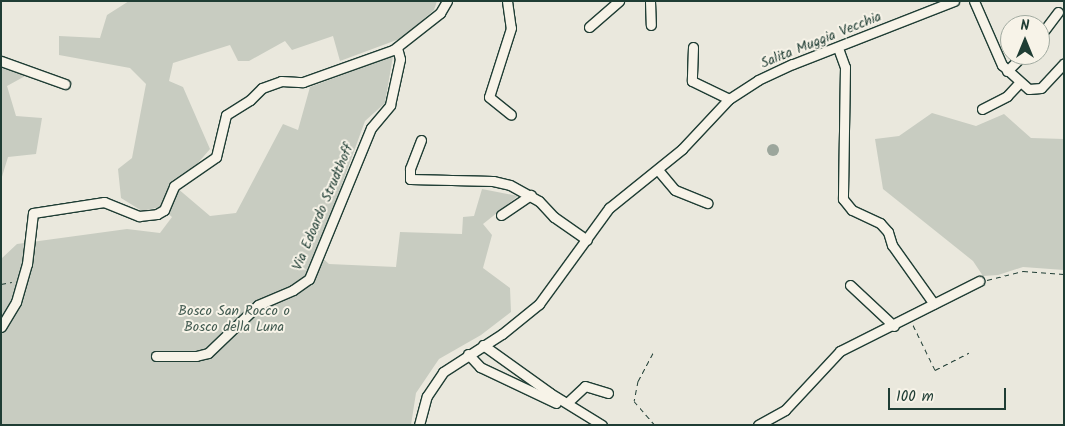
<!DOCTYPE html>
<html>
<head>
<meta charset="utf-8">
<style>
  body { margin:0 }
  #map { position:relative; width:1065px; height:426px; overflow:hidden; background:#eae8dd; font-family:Kalam,sans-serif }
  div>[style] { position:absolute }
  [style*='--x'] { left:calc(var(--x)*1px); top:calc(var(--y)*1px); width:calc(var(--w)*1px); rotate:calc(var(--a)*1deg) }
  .green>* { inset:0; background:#c8ccc1 }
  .water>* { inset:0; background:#9ca69c }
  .round { border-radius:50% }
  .path>* { height:1px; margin-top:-0.5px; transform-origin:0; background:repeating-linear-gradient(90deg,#1f3d34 0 5px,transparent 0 9px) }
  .roads { filter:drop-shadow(1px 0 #1f3d34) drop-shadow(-1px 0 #1f3d34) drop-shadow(0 1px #1f3d34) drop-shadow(0 -1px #1f3d34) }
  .minor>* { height:9px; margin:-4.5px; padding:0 4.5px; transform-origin:4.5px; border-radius:4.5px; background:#f7f3e8 }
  span { translate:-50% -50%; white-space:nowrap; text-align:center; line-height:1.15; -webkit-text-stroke:4px #f7f3e8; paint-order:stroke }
  .street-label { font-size:14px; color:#1f3d34 }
  .park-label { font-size:14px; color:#415a50 }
  .frame { position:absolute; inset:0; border:2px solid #1f3d34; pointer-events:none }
  .north { position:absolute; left:1000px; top:15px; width:50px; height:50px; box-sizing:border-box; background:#f7f3e8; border:1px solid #a1aaa0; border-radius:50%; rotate:0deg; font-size:14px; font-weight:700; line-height:20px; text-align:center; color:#1f3d34 }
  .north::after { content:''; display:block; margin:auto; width:18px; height:22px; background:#1f3d34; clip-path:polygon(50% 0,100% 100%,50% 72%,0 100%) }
  .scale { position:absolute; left:888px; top:388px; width:118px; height:22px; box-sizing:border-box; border:2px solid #1f3d34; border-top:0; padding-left:6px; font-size:15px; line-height:18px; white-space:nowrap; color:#1f3d34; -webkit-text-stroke:4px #f7f3e8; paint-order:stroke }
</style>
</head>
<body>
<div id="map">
  <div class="green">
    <i style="clip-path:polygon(129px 1px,437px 1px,434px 10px,402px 38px,340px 61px,333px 36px,292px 50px,285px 41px,249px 61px,238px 61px,230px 45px,173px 63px,169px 81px,183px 87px,210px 149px,197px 164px,170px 182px,210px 216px,236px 213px,283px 124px,298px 130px,310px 87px,393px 56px,385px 103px,365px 121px,317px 253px,329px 264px,396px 267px,400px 232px,462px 234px,463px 217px,474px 216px,482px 189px,518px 196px,483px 224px,492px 235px,483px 268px,510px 288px,511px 312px,481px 335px,439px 359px,416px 393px,411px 425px,1px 425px,1px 259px,17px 244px,127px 229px,160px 233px,172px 217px,160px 207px,142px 211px,121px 198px,118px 169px,132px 158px,146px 84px,130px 68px,59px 55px,59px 36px,100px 38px,107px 15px)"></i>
    <i style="clip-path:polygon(1px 68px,27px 75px,7px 86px,16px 116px,42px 118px,36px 154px,8px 157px,1px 180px)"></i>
    <i style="clip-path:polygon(932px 113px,976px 126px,1004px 114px,1031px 138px,1064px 139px,1064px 270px,1023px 267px,998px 275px,983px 276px,973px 261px,883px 189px,875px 139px,899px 136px)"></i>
  </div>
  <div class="water">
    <i class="round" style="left:767px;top:144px;width:12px;height:12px"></i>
  </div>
  <div class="path">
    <i style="--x:987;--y:280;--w:37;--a:-14"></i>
    <i style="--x:1023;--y:271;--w:41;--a:4.2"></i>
    <i style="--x:1;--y:284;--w:11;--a:-10"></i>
    <i style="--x:913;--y:325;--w:50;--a:63.9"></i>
    <i style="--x:935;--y:370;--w:38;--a:-27"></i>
    <i style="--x:653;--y:353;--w:32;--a:118"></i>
    <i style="--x:638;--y:381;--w:20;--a:101"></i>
    <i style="--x:634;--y:401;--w:32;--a:49"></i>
  </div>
  <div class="roads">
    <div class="minor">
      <i style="--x:507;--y:1;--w:27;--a:82"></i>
      <i style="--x:511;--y:28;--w:72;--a:107.7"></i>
      <i style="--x:489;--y:97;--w:28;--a:39"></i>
      <i style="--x:650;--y:1;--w:24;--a:88"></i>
      <i style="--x:974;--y:1;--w:70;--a:66.4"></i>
      <i style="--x:1002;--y:65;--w:36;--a:42"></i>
      <i style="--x:1029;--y:89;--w:12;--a:-5"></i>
      <i style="--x:1041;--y:88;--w:34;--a:-47"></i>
      <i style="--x:589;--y:27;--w:40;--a:-41"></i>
      <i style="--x:1040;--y:36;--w:30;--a:-53"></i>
      <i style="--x:693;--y:47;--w:34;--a:92"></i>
      <i style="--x:692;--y:81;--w:41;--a:25.9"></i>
      <i style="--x:838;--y:48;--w:20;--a:70"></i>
      <i style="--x:845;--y:67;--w:132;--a:90.9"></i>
      <i style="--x:843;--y:199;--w:14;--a:51"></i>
      <i style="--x:852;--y:210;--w:31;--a:25"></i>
      <i style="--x:880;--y:223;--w:12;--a:48"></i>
      <i style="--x:888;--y:232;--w:14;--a:73"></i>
      <i style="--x:892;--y:245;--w:72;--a:54.6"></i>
      <i style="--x:1;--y:61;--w:68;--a:19.8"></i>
      <i style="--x:1007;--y:71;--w:23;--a:-45"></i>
      <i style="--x:982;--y:109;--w:28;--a:-27"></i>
      <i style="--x:1007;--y:96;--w:19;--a:-47"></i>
      <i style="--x:421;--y:140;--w:31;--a:111"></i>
      <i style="--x:410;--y:169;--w:10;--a:90"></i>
      <i style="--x:410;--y:179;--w:83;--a:1.4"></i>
      <i style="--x:493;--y:181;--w:17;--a:13"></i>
      <i style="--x:510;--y:185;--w:33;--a:29"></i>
      <i style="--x:539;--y:201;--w:22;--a:47"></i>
      <i style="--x:554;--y:217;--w:40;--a:34.9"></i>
      <i style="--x:658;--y:170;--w:26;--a:50"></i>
      <i style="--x:675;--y:190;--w:35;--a:22"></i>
      <i style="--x:501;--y:215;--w:36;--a:-34"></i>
      <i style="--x:850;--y:285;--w:60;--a:43"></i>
      <i style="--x:1;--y:327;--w:29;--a:-59"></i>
      <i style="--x:16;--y:302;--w:40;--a:-74"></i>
      <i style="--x:27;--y:264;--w:51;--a:-83.3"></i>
      <i style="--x:33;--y:213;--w:72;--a:-8.8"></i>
      <i style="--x:104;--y:202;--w:38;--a:22"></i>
      <i style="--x:139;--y:216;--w:18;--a:-6"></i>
      <i style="--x:157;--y:214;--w:8;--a:-30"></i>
      <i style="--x:164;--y:210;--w:26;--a:-67"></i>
      <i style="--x:174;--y:186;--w:51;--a:-34.6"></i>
      <i style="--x:216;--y:157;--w:43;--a:-76.6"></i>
      <i style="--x:226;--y:115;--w:28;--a:-32"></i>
      <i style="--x:250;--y:100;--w:17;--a:-45"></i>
      <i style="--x:262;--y:88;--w:20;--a:-20"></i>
      <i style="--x:281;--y:81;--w:22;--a:3"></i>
      <i style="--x:303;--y:82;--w:96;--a:-19.6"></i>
      <i style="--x:393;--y:50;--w:60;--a:-38.2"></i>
      <i style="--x:440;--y:13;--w:14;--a:-60"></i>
      <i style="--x:483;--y:345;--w:82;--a:35.6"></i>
      <i style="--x:550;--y:393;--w:61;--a:31.6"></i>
      <i style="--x:468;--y:354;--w:18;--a:47"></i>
      <i style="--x:480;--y:367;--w:84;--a:25.3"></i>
      <i style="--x:156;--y:356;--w:40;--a:0"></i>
      <i style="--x:196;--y:356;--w:12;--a:-14"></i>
      <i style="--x:208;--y:353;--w:69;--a:-43.8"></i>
      <i style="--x:258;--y:305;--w:38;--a:-23"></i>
      <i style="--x:293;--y:290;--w:19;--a:-35"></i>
      <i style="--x:309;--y:279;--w:163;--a:-67.7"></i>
      <i style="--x:371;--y:128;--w:30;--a:-50"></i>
      <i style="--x:390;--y:105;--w:47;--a:-77.7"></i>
      <i style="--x:400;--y:59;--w:11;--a:-105"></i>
      <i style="--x:568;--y:402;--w:23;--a:-43"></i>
      <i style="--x:585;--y:386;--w:24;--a:17"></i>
      <i style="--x:419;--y:425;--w:30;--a:-75"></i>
      <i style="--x:427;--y:396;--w:29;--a:-56"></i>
      <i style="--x:443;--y:372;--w:70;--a:-32.8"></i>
      <i style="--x:502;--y:334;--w:48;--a:-39"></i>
      <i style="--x:539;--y:304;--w:119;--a:-53.9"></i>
      <i style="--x:609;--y:208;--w:94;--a:-38.9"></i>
      <i style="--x:682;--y:149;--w:69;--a:-46.8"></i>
      <i style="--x:729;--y:99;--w:35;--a:-33"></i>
      <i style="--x:758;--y:80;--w:38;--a:-25"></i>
      <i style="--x:793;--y:64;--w:173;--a:-21.4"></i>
      <i style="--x:758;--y:425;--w:31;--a:-29"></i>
      <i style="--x:785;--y:410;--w:81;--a:-47"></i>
      <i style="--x:840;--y:351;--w:156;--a:-26.7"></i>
    </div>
  </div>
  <div class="street-label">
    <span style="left:821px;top:40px;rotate:-22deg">Salita Muggia Vecchia</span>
    <span style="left:323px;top:207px;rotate:-67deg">Via Edoardo Strudthoff</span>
  </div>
  <div class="park-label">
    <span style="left:234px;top:319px">Bosco San Rocco o<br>Bosco della Luna</span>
  </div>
  <div class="frame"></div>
  <div class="north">N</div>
  <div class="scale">100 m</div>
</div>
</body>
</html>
